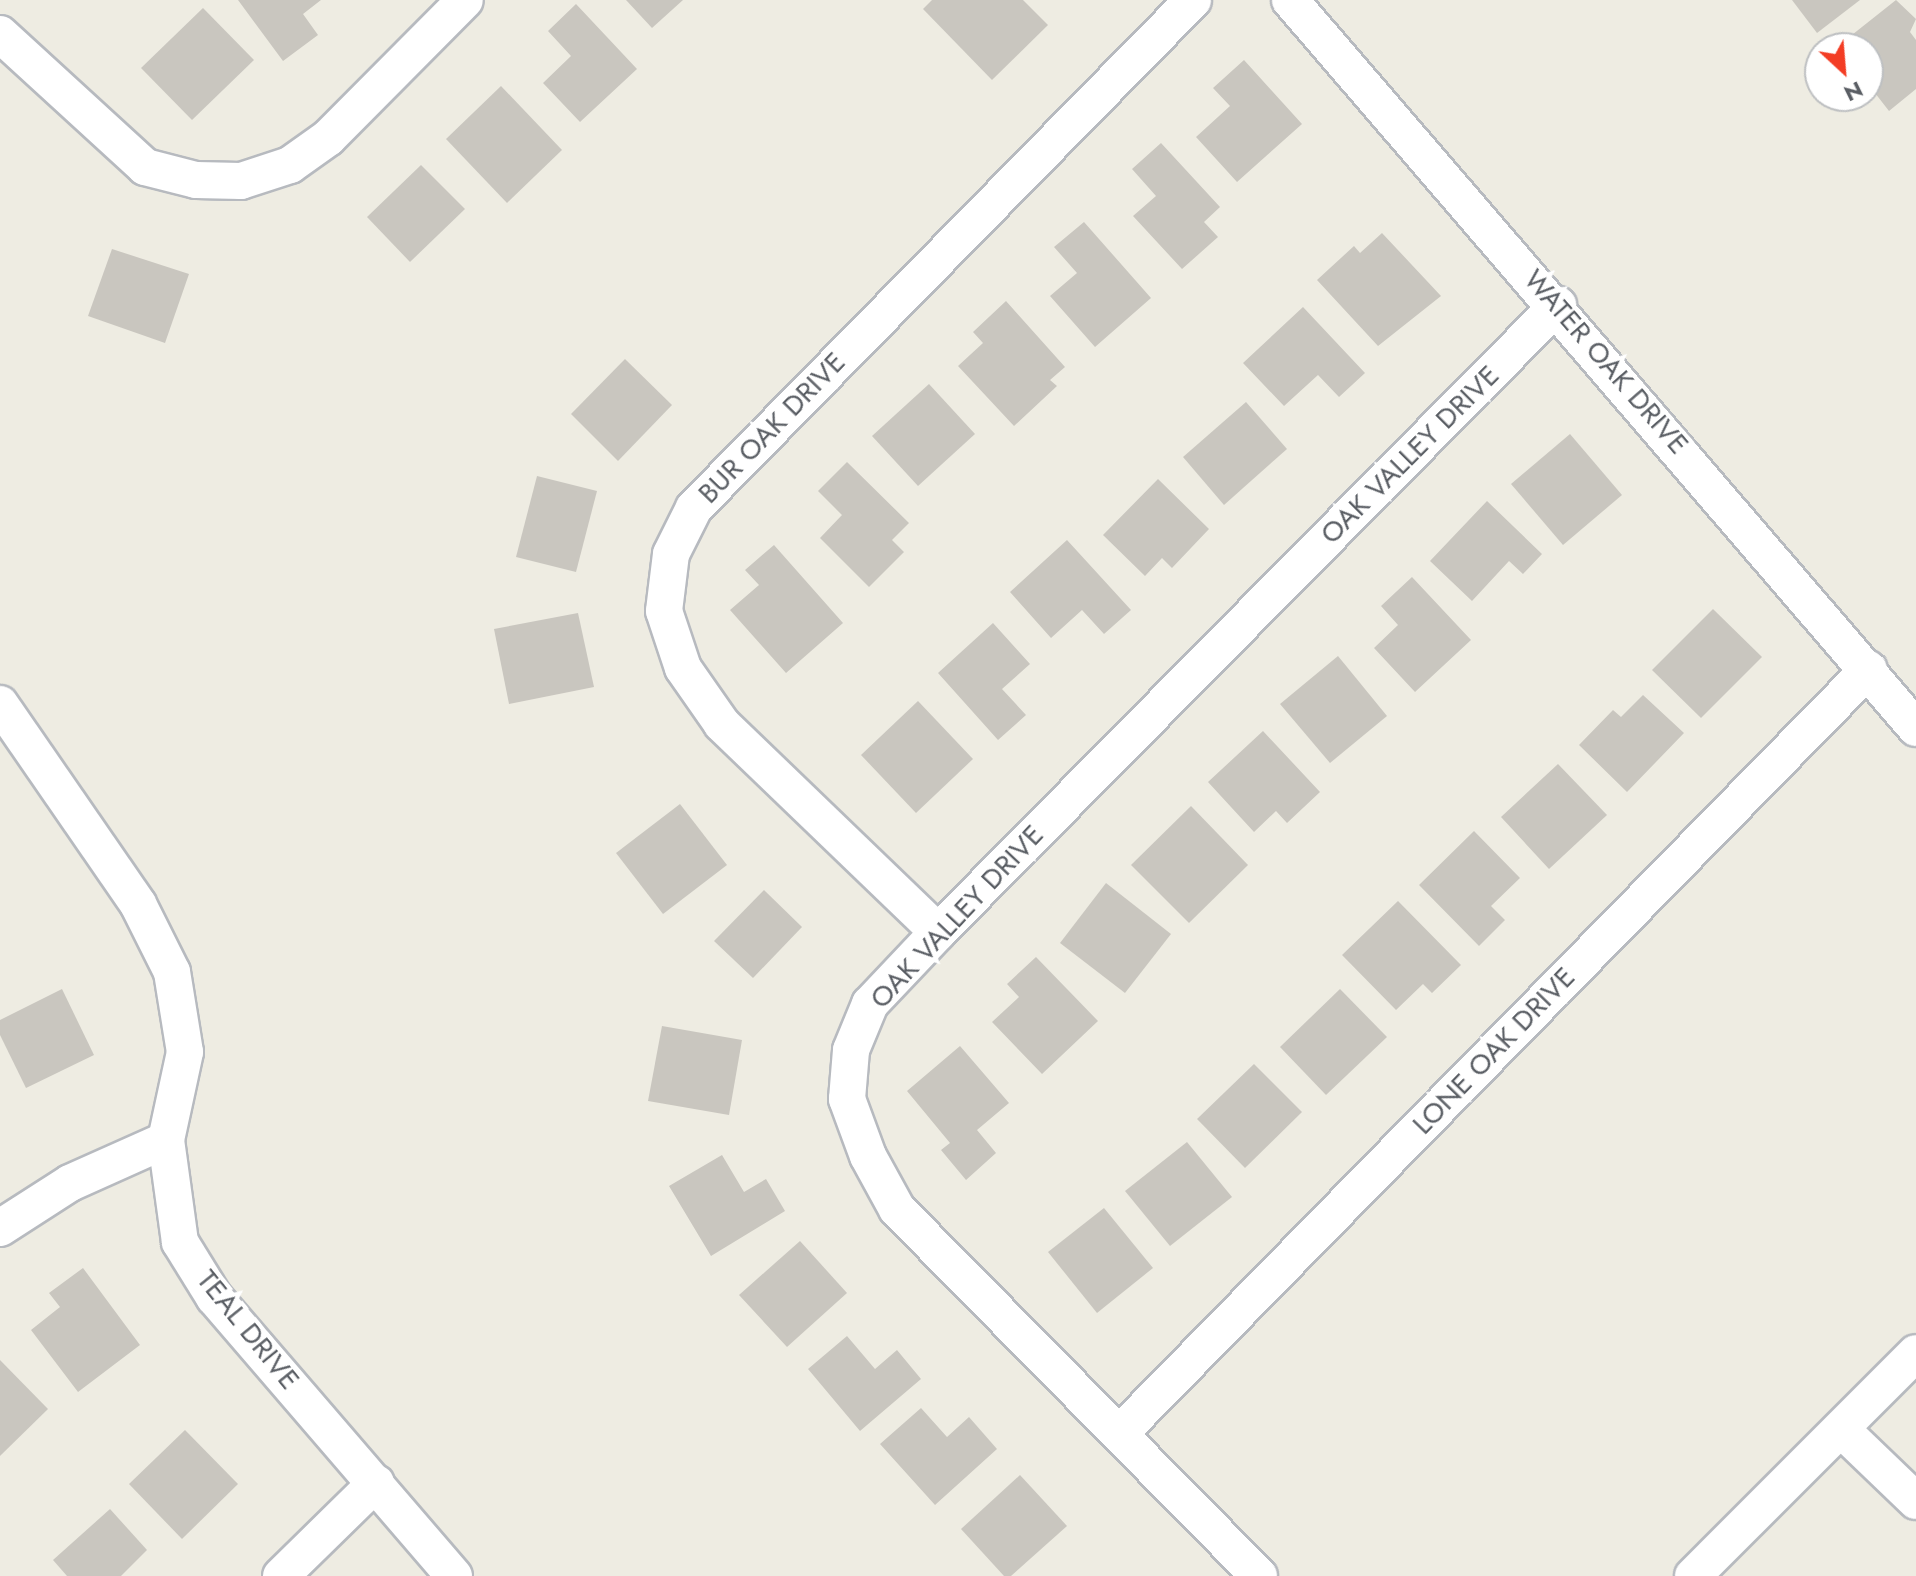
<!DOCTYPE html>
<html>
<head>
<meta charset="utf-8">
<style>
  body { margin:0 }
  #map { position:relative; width:1916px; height:1576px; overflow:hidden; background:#eeece2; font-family:Jost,sans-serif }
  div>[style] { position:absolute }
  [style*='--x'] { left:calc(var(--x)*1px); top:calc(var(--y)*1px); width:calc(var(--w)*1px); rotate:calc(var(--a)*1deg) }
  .building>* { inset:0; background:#c9c6bf }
  .roads { filter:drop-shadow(2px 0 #b7babf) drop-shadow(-2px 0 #b7babf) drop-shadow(0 2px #b7babf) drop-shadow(0 -2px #b7babf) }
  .minor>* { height:36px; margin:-18px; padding:0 18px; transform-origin:18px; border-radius:18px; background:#fff }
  span { translate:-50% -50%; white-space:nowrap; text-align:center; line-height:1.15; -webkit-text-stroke:8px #fff; paint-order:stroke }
  .street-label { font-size:28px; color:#5a5e64 }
  .north { position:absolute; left:1804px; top:32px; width:80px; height:80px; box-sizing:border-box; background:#fff; border:2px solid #bdbfc1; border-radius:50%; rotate:154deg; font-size:22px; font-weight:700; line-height:32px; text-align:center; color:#5a5e64 }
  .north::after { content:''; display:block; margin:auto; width:28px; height:36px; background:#f33d24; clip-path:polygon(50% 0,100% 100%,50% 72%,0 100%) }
</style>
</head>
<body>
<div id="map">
  <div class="building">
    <i style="clip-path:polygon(238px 0,321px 0,303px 14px,318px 35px,283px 61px)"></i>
    <i style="clip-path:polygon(626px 0,683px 0,652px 28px)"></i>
    <i style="clip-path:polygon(932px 0,1023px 0,1048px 25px,992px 80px,923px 9px)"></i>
    <i style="clip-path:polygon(1792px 0,1860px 0,1817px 33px)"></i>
    <i style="clip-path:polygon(1896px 0,1916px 19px,1910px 32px,1916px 40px,1916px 89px,1889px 111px,1868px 84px,1868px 48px,1838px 46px)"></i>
    <i style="clip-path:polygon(576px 4px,637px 69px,580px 122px,543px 83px,571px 56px,548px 31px)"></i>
    <i style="clip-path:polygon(203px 8px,254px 60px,192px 120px,141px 68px)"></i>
    <i style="clip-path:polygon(1244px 60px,1302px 124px,1237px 182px,1196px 137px,1230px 106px,1213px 88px)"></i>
    <i style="clip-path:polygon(501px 86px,562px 150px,507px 203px,446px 139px)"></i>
    <i style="clip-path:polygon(1161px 143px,1220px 207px,1204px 222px,1218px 237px,1182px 269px,1133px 216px,1156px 196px,1132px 169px)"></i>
    <i style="clip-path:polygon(421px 165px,465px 209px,410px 262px,367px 217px)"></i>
    <i style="clip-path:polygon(1084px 222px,1151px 298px,1095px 347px,1050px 296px,1077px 273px,1054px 247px)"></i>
    <i style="clip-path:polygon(1382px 233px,1441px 296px,1378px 346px,1317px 280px,1354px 246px,1360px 253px)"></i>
    <i style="clip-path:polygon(112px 249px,189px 274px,165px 343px,88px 316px)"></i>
    <i style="clip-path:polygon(1006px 301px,1065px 367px,1050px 380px,1057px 386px,1014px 426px,958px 366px,983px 343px,973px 332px)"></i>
    <i style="clip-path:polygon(1303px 307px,1365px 373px,1339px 397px,1318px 375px,1284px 406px,1243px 363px)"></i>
    <i style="clip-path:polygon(625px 359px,672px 405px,618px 461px,571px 414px)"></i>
    <i style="clip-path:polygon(929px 384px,975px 434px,918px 486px,872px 436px)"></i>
    <i style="clip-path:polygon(1246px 402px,1287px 449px,1224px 505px,1183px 457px)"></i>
    <i style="clip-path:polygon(1570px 434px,1622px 495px,1563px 545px,1511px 484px)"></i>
    <i style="clip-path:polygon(847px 462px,909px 523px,892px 540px,904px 552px,869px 587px,820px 538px,842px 515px,818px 491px)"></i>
    <i style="clip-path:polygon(537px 476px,597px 491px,576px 572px,516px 557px)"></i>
    <i style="clip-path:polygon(1158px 479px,1209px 529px,1172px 568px,1162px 558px,1145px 576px,1103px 535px)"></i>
    <i style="clip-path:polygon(1487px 501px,1542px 554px,1523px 574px,1509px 561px,1472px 601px,1430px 561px)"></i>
    <i style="clip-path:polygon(1067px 540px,1131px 610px,1104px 634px,1082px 610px,1051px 638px,1010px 592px)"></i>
    <i style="clip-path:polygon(774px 545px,843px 623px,786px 673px,730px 610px,759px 585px,745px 570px)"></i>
    <i style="clip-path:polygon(1412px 577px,1471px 640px,1415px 692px,1374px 648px,1398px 625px,1381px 606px)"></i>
    <i style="clip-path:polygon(1713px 609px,1762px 657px,1701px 718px,1652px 670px)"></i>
    <i style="clip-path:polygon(578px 613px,594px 687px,509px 704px,494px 629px)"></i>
    <i style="clip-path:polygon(993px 623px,1030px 664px,1002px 689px,1026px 715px,998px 740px,938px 673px)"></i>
    <i style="clip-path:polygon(1338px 656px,1387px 716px,1330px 763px,1280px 704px)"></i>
    <i style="clip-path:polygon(1643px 695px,1684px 733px,1627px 792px,1579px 745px,1613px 710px,1621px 717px)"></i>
    <i style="clip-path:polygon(918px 701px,973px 759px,916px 813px,861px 755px)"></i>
    <i style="clip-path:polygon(1263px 731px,1320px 792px,1287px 823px,1276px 811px,1254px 832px,1208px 782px)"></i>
    <i style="clip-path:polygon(1558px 764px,1607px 815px,1549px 869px,1501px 817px)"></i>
    <i style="clip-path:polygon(680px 804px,727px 865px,663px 914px,616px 853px)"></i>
    <i style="clip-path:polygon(1191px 806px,1248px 865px,1189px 923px,1131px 865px)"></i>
    <i style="clip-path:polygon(1474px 831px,1520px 878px,1491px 906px,1505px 920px,1479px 946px,1419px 885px)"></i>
    <i style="clip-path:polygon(1106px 883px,1171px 934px,1125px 993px,1060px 943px)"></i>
    <i style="clip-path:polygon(764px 890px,802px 927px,753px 978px,714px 941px)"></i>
    <i style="clip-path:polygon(1398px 901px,1461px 965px,1432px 993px,1423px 984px,1396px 1010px,1342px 955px)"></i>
    <i style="clip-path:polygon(1036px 957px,1098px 1021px,1042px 1074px,992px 1022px,1019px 997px,1007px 984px)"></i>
    <i style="clip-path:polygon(62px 989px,94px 1055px,26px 1088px,0 1035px,0 1020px)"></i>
    <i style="clip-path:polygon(1340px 989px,1387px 1037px,1326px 1095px,1280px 1047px)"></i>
    <i style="clip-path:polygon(662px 1026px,742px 1040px,729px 1115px,648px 1101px)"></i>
    <i style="clip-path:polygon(960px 1046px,1009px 1103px,977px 1130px,996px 1153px,966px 1180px,941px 1150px,950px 1143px,907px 1091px)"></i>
    <i style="clip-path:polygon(1254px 1064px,1302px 1112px,1245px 1168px,1197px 1119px)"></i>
    <i style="clip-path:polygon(1187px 1142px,1232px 1197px,1170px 1246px,1125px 1191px)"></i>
    <i style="clip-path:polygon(722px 1155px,744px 1192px,766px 1179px,785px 1211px,711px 1256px,669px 1186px)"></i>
    <i style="clip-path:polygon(1104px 1208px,1153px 1268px,1097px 1313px,1048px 1252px)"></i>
    <i style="clip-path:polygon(800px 1241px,847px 1293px,787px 1347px,739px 1295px)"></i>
    <i style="clip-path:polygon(83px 1268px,140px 1345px,78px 1392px,31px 1330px,60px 1307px,49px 1293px)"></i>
    <i style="clip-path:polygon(847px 1336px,875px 1369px,897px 1350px,921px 1379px,860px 1431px,808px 1369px)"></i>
    <i style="clip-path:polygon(0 1360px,48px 1409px,0 1456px)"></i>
    <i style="clip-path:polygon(921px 1408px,947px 1437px,969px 1417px,997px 1449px,935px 1505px,880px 1444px)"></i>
    <i style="clip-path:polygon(185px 1430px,238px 1484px,182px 1539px,129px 1484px)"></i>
    <i style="clip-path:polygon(1020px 1475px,1067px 1526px,1011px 1576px,1004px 1576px,961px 1529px)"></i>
    <i style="clip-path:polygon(110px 1509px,147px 1550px,121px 1576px,67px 1576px,53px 1560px)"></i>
  </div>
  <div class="roads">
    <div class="minor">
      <i style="--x:1290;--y:0;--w:960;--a:49.31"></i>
      <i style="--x:0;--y:34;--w:197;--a:42.5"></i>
      <i style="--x:145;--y:167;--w:53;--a:14.3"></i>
      <i style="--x:196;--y:180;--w:45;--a:1.3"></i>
      <i style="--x:241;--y:181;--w:52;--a:-18.1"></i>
      <i style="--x:290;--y:165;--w:47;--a:-35.4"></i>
      <i style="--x:328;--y:138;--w:194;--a:-45.2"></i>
      <i style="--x:0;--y:704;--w:243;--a:55.4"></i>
      <i style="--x:138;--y:904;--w:76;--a:63.4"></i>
      <i style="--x:172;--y:972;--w:81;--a:80.8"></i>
      <i style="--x:185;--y:1052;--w:90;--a:102.2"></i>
      <i style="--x:166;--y:1140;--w:103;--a:82.2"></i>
      <i style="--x:180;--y:1242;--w:65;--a:58.3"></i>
      <i style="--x:214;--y:1297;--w:368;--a:49.3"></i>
      <i style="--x:938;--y:932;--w:300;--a:-136.1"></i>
      <i style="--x:722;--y:724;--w:68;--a:-124.9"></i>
      <i style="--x:683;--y:668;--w:60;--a:-108.4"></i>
      <i style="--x:664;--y:611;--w:57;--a:-83"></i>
      <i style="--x:671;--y:554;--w:51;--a:-63.4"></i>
      <i style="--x:694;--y:508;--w:712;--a:-45.51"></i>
      <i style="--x:0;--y:1228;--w:83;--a:-32.7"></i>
      <i style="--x:70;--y:1183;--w:105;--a:-24.1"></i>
      <i style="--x:1841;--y:1429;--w:104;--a:43.8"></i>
      <i style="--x:1119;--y:1434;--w:1071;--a:-45.57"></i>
      <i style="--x:281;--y:1576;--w:133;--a:-44.4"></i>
      <i style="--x:1259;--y:1576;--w:515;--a:-134.61"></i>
      <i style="--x:897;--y:1209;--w:60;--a:-118.7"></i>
      <i style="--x:868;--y:1156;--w:61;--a:-110.2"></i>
      <i style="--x:847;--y:1099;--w:49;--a:-85.3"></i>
      <i style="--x:851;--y:1050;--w:50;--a:-67.6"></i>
      <i style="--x:870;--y:1004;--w:99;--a:-46.6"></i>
      <i style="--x:938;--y:932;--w:882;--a:-45.32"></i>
      <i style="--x:1693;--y:1576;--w:315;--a:-45"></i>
    </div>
  </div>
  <div class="street-label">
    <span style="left:1606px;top:362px;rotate:49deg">WATER OAK DRIVE</span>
    <span style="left:772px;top:428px;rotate:-46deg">BUR OAK DRIVE</span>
    <span style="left:1410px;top:455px;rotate:-45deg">OAK VALLEY DRIVE</span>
    <span style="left:957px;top:917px;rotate:-47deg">OAK VALLEY DRIVE</span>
    <span style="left:1494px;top:1051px;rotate:-46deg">LONE OAK DRIVE</span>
    <span style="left:248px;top:1330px;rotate:51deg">TEAL DRIVE</span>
  </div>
  <div class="north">N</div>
</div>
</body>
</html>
